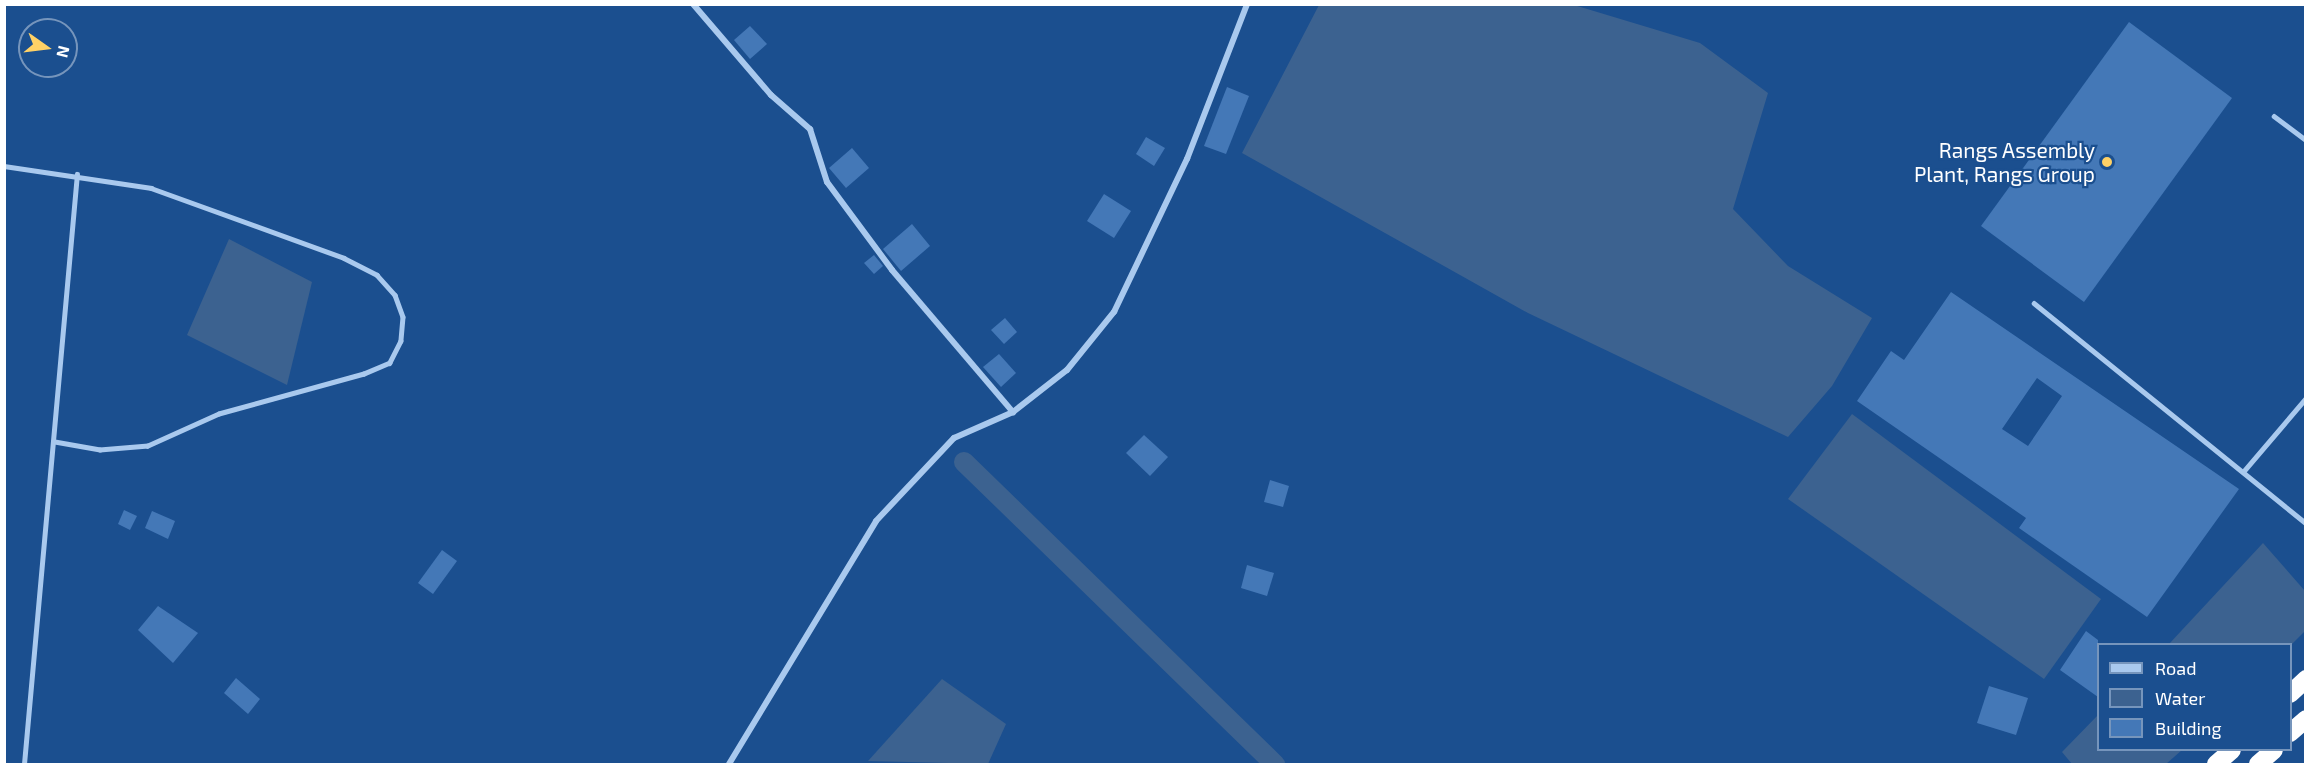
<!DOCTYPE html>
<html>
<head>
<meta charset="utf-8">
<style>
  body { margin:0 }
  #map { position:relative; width:2310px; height:769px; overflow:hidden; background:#1b4f8f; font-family:"Exo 2",sans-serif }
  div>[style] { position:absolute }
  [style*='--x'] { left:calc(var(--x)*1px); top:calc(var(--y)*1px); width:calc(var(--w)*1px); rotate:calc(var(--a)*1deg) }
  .water>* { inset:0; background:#3c6290 }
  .canal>* { height:20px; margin:-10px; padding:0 10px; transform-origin:10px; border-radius:10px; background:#3c6290 }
  .building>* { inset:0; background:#4478b7 }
  .lane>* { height:4.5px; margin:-2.25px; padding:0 2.25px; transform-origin:2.25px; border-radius:2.25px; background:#a9c9ee }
  .street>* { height:6px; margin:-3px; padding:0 3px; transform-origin:3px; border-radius:3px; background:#a9c9ee }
  .highway>* { height:18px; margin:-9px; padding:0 9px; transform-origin:9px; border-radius:9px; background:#fff }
  .dots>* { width:16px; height:16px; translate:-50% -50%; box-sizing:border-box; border:3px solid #1b4f8f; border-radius:50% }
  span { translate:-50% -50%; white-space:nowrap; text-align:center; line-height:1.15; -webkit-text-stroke:4.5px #1b4f8f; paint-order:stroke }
  .poi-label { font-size:21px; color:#fff }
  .right { translate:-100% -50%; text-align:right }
  .frame { position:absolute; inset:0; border:6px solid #fff; pointer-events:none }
  .legend { position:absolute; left:2097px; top:643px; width:195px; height:108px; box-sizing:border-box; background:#1b4f8f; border:2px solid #7695bc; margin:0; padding:8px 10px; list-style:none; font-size:18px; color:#fff }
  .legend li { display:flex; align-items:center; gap:12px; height:30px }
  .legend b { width:30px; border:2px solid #7695bc }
  .north { position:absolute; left:18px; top:18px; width:60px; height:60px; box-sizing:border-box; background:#1b4f8f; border:2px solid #7695bc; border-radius:50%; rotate:104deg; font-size:16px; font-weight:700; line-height:24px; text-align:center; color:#fff }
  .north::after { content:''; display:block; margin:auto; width:21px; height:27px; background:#ffd166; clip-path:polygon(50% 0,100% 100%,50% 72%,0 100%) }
</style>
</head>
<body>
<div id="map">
  <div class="water">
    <i style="clip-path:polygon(1319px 5px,1574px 5px,1700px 43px,1768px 93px,1733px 209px,1788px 266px,1872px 318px,1832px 386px,1788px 437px,1528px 313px,1242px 153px)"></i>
    <i style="clip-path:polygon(229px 239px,312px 282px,287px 385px,187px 335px)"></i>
    <i style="clip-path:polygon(1852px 414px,2101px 599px,2044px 679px,1788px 499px)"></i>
    <i style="clip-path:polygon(2263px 543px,2305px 591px,2305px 631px,2291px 645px,2169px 644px)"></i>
    <i style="clip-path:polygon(942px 679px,1006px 724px,988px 764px,868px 761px)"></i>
    <i style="clip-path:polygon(2098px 715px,2098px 750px,2182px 750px,2166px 764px,2072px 764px,2062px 752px)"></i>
  </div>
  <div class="canal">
    <i style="--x:964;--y:462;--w:434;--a:44.2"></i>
  </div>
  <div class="building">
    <i style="clip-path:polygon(2129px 22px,2232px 98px,2084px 302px,1981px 226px)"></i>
    <i style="clip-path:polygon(750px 26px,767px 44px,750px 59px,734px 40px)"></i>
    <i style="clip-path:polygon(1227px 87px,1249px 96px,1226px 154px,1204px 146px)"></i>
    <i style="clip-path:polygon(1146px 137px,1165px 148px,1154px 166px,1136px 154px)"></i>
    <i style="clip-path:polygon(852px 148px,869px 168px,846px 188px,829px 168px)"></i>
    <i style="clip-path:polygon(1104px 194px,1131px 211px,1114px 238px,1087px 221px)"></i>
    <i style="clip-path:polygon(912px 224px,930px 246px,901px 271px,883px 249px)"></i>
    <i style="clip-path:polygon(874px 255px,883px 266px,874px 274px,864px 263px)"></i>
    <i style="clip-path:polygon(evenodd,1951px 292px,2239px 489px,2147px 617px,2019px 528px,2026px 518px,1857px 401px,1891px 351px,1904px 360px,1951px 292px,2037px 378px,2062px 396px,2028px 446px,2002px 429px,2037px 378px)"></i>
    <i style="clip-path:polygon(1005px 318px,1017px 332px,1004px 344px,991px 330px)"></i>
    <i style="clip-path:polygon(999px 354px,1016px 373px,1001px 387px,983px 367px)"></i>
    <i style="clip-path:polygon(1144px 435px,1168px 457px,1150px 476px,1126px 453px)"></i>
    <i style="clip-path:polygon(1270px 480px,1289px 486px,1283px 507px,1264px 502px)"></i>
    <i style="clip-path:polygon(124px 510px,137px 516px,130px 530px,118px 524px)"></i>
    <i style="clip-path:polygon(152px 511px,175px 521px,168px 539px,145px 528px)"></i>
    <i style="clip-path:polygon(442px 550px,457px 561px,433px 594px,418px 583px)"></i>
    <i style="clip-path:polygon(1247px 565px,1274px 573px,1267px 596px,1241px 588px)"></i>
    <i style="clip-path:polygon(158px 606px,198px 633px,173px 663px,138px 630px)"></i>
    <i style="clip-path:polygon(2086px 631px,2098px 640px,2098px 697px,2060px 670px)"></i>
    <i style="clip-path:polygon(236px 678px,260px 699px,248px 714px,224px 693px)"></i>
    <i style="clip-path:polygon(1989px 686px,2028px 698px,2016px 735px,1977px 723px)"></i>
  </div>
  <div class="lane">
    <i style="--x:2274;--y:116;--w:40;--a:37"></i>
    <i style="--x:4;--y:166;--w:149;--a:8.5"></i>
    <i style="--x:151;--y:188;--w:205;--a:19.9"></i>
    <i style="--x:344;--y:258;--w:37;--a:27"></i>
    <i style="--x:377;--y:275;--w:27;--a:48"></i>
    <i style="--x:395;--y:295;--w:23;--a:70"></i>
    <i style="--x:403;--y:317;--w:24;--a:95"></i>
    <i style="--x:401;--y:341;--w:25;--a:117"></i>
    <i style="--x:390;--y:363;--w:28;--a:157"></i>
    <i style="--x:364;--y:374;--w:150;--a:164.6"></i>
    <i style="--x:219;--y:414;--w:78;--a:155.7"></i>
    <i style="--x:148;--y:446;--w:48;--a:175.2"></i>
    <i style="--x:100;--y:450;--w:47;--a:-170.1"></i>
    <i style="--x:2034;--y:303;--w:350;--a:39"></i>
    <i style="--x:2243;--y:472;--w:97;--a:-49.6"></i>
    <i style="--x:24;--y:764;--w:592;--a:-84.87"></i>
  </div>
  <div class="street">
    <i style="--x:693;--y:4;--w:120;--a:49.4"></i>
    <i style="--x:771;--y:95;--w:52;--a:41.1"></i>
    <i style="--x:810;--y:129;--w:56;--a:72.2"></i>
    <i style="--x:827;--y:182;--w:109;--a:53.5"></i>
    <i style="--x:892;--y:270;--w:187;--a:49.6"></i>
    <i style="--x:729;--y:764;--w:284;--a:-58.8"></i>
    <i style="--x:876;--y:521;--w:114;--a:-46.8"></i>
    <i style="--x:954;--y:438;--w:64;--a:-23.8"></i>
    <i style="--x:1013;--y:412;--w:68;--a:-37.9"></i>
    <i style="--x:1067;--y:370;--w:75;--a:-51"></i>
    <i style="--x:1114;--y:312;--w:170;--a:-64.5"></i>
    <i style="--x:1187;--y:159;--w:166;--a:-68.8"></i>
  </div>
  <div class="highway">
    <i style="--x:2290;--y:694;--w:22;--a:-43"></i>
    <i style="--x:2290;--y:733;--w:21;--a:-41"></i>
    <i style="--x:2216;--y:764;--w:21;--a:-41"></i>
    <i style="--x:2258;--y:764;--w:21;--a:-41"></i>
  </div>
  <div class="dots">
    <i style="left:2107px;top:162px;background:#ffd166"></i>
  </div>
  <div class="poi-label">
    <span class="right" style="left:2095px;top:162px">Rangs Assembly<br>Plant, Rangs Group</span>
  </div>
  <div class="frame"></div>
  <ul class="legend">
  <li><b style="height:8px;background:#a9c9ee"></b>Road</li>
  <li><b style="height:16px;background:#3c6290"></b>Water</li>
  <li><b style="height:16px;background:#4478b7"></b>Building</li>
  </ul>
  <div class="north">N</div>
</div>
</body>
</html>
